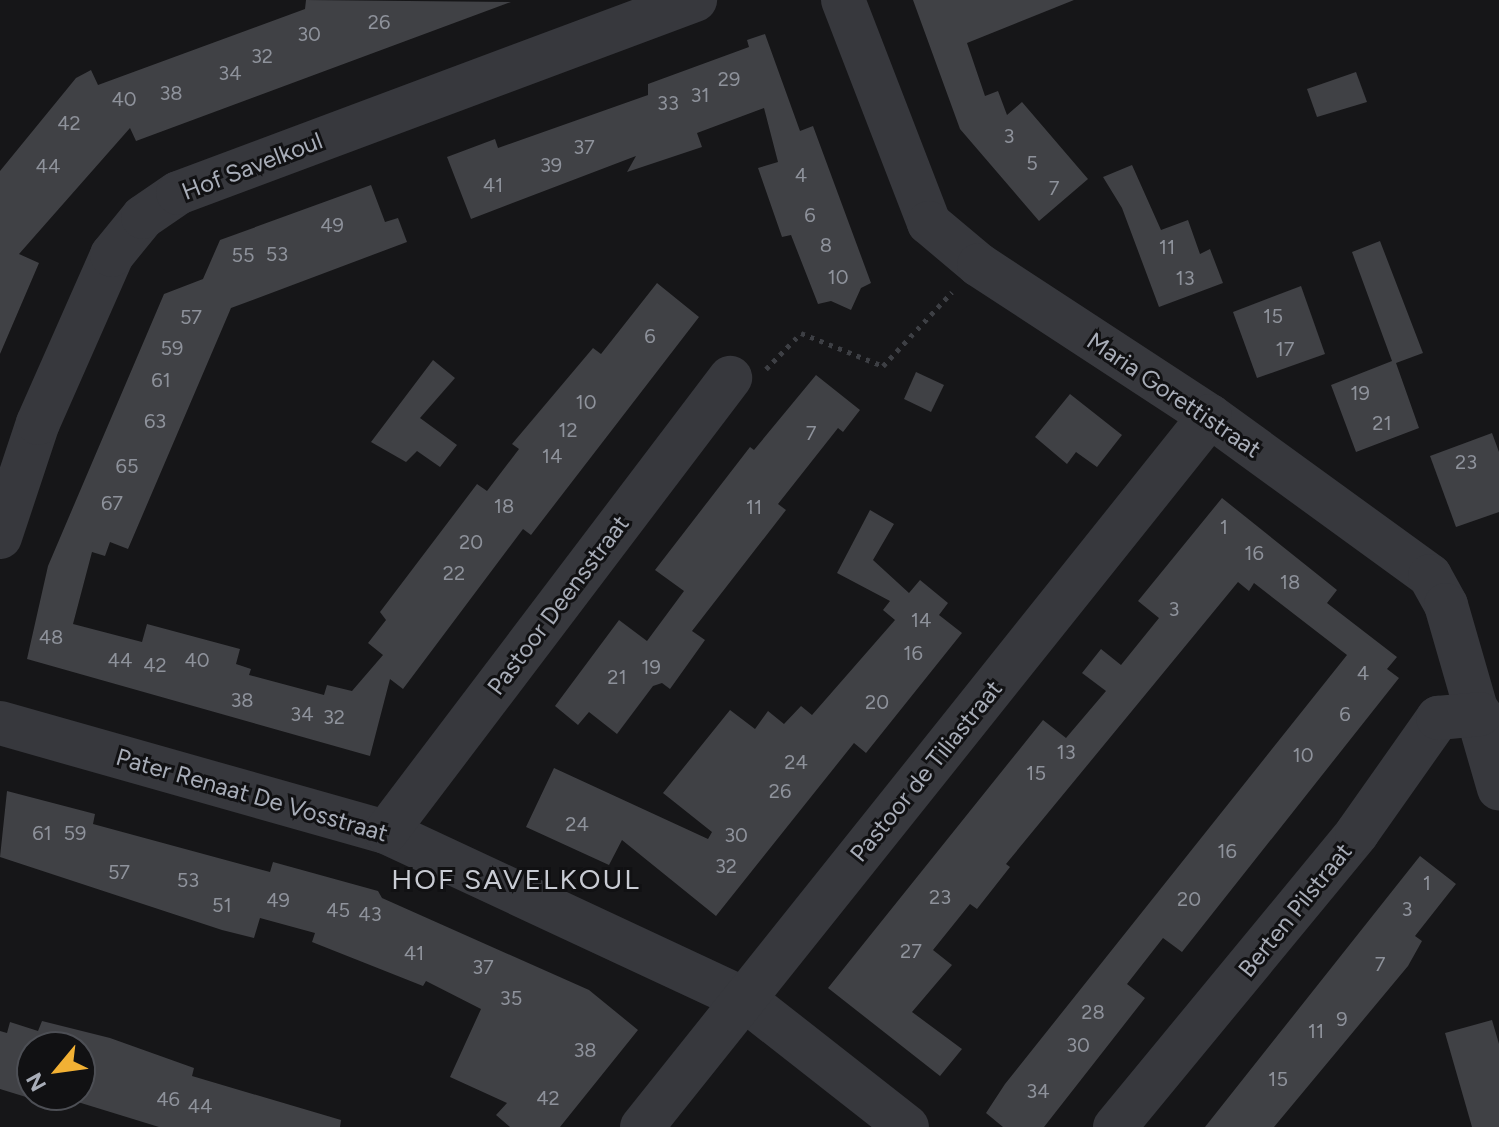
<!DOCTYPE html>
<html>
<head>
<meta charset="utf-8">
<style>
  body { margin:0 }
  #map { position:relative; width:1499px; height:1127px; overflow:hidden; background:#161618; font-family:Figtree,sans-serif }
  div>[style] { position:absolute }
  [style*='--x'] { left:calc(var(--x)*1px); top:calc(var(--y)*1px); width:calc(var(--w)*1px); rotate:calc(var(--a)*1deg) }
  .building>* { inset:0; background:#404145 }
  .path>* { height:5px; margin-top:-2.5px; transform-origin:0; background:repeating-linear-gradient(90deg,#3d3f44 0 4px,transparent 0 10px) }
  .minor>* { height:44px; margin:-22px; padding:0 22px; transform-origin:22px; border-radius:22px; background:#37383d }
  span { translate:-50% -50%; white-space:nowrap; text-align:center; line-height:1.15; -webkit-text-stroke:6px #111113; paint-order:stroke }
  .number-label { font-size:20px; color:#8e929b }
  .number-label span { -webkit-text-stroke-width:0 }
  .street-label { font-size:24px; color:#a8adb8 }
  .quarter-label { font-size:28px; color:#c9ccd4; letter-spacing:2px }
  .north { position:absolute; left:16px; top:1031px; width:80px; height:80px; box-sizing:border-box; background:#111113; border:2px solid #4d4f55; border-radius:50%; rotate:241deg; font-size:22px; font-weight:700; line-height:32px; text-align:center; color:#a8adb8 }
  .north::after { content:''; display:block; margin:auto; width:28px; height:36px; background:#f2b134; clip-path:polygon(50% 0,100% 100%,50% 72%,0 100%) }
</style>
</head>
<body>
<div id="map">
  <div class="building">
    <i style="clip-path:polygon(306px 0,511px 2px,136px 141px,130px 128px,19px 254px,39px 263px,0 354px,0 171px,76px 78px,91px 70px,98px 85px,305px 9px)"></i>
    <i style="clip-path:polygon(913px 0,1074px 0,967px 43px,985px 96px,998px 91px,1007px 115px,1022px 102px,1088px 179px,1039px 221px,960px 129px)"></i>
    <i style="clip-path:polygon(765px 34px,800px 131px,813px 126px,871px 283px,861px 288px,851px 310px,831px 301px,818px 304px,791px 235px,782px 237px,758px 168px,778px 162px,764px 108px,697px 133px,702px 147px,627px 172px,636px 156px,471px 219px,447px 157px,495px 139px,498px 148px,648px 95px,648px 84px,749px 47px,747px 40px)"></i>
    <i style="clip-path:polygon(1356px 72px,1367px 102px,1317px 117px,1307px 89px)"></i>
    <i style="clip-path:polygon(1132px 165px,1161px 230px,1188px 220px,1200px 254px,1210px 249px,1223px 283px,1159px 307px,1122px 208px,1103px 177px)"></i>
    <i style="clip-path:polygon(371px 185px,385px 222px,398px 218px,407px 242px,231px 308px,128px 549px,110px 542px,105px 556px,92px 552px,73px 624px,142px 642px,147px 624px,240px 649px,236px 664px,251px 669px,249px 675px,324px 695px,327px 685px,352px 691px,383px 655px,368px 643px,386px 620px,380px 612px,477px 484px,487px 491px,519px 449px,512px 444px,593px 348px,601px 354px,657px 283px,699px 317px,531px 535px,523px 529px,403px 689px,390px 679px,370px 756px,27px 659px,48px 566px,164px 294px,203px 279px,220px 240px)"></i>
    <i style="clip-path:polygon(1380px 241px,1423px 353px,1396px 363px,1419px 428px,1356px 452px,1331px 385px,1392px 361px,1352px 252px)"></i>
    <i style="clip-path:polygon(1301px 286px,1325px 354px,1257px 378px,1233px 312px)"></i>
    <i style="clip-path:polygon(433px 360px,455px 378px,420px 418px,457px 445px,440px 467px,417px 451px,406px 462px,371px 442px)"></i>
    <i style="clip-path:polygon(916px 372px,944px 385px,931px 412px,904px 399px)"></i>
    <i style="clip-path:polygon(816px 375px,860px 410px,843px 432px,838px 428px,778px 504px,786px 510px,692px 631px,705px 640px,670px 689px,662px 683px,653px 686px,617px 734px,589px 712px,578px 725px,555px 706px,619px 620px,647px 641px,684px 591px,655px 570px,750px 447px,754px 450px)"></i>
    <i style="clip-path:polygon(1070px 394px,1122px 435px,1097px 467px,1076px 452px,1067px 464px,1035px 437px)"></i>
    <i style="clip-path:polygon(1492px 433px,1499px 452px,1499px 512px,1456px 527px,1430px 456px)"></i>
    <i style="clip-path:polygon(1222px 498px,1337px 590px,1327px 603px,1397px 657px,1387px 669px,1399px 678px,1182px 952px,1163px 938px,1127px 984px,1145px 998px,1044px 1127px,1003px 1127px,986px 1113px,1005px 1084px,1347px 655px,1254px 583px,1249px 591px,1238px 582px,1006px 864px,1010px 867px,977px 909px,970px 904px,933px 950px,952px 965px,912px 1012px,962px 1049px,940px 1076px,828px 988px,1043px 720px,1066px 738px,1106px 691px,1082px 673px,1101px 649px,1121px 665px,1159px 618px,1138px 601px)"></i>
    <i style="clip-path:polygon(870px 510px,894px 524px,873px 560px,909px 593px,920px 580px,948px 603px,939px 615px,962px 633px,866px 753px,854px 743px,716px 916px,622px 840px,609px 865px,526px 827px,554px 768px,708px 839px,712px 832px,663px 793px,730px 710px,755px 729px,768px 711px,784px 724px,801px 706px,812px 715px,895px 620px,883px 610px,890px 601px,837px 573px)"></i>
    <i style="clip-path:polygon(7px 791px,95px 814px,93px 824px,270px 872px,273px 862px,378px 891px,382px 898px,589px 990px,638px 1030px,560px 1127px,510px 1127px,496px 1115px,507px 1103px,450px 1077px,481px 1009px,426px 981px,423px 986px,312px 942px,315px 933px,260px 918px,254px 938px,222px 930px,0 857px)"></i>
    <i style="clip-path:polygon(1420px 856px,1456px 884px,1415px 936px,1422px 941px,1408px 966px,1274px 1127px,1205px 1127px)"></i>
    <i style="clip-path:polygon(1492px 1020px,1499px 1044px,1499px 1127px,1472px 1127px,1445px 1033px)"></i>
    <i style="clip-path:polygon(evenodd,42px 1021px,110px 1038px,194px 1068px,192px 1076px,341px 1120px,340px 1127px,159px 1127px,68px 1099px,65px 1109px,0 1089px,0 1031px,7px 1033px,10px 1022px,38px 1031px,42px 1021px,32px 1047px,80px 1047px,80px 1095px,32px 1095px,32px 1047px)"></i>
  </div>
  <div class="path">
    <i style="--x:766;--y:369;--w:50;--a:-45.8"></i>
    <i style="--x:801;--y:333;--w:88;--a:21.9"></i>
    <i style="--x:883;--y:366;--w:101;--a:-47"></i>
  </div>
  <div class="minor">
    <i style="--x:843;--y:0;--w:239;--a:68.9"></i>
    <i style="--x:929;--y:223;--w:65;--a:40"></i>
    <i style="--x:979;--y:265;--w:276;--a:33.2"></i>
    <i style="--x:1210;--y:416;--w:272;--a:36"></i>
    <i style="--x:1430;--y:576;--w:33;--a:61"></i>
    <i style="--x:1446;--y:605;--w:191;--a:73.9"></i>
    <i style="--x:0;--y:537;--w:120;--a:-71.6"></i>
    <i style="--x:38;--y:423;--w:184;--a:-66.2"></i>
    <i style="--x:112;--y:255;--w:49;--a:-50.8"></i>
    <i style="--x:143;--y:217;--w:42;--a:-34.4"></i>
    <i style="--x:178;--y:193;--w:552;--a:-20.47"></i>
    <i style="--x:0;--y:723;--w:401;--a:15.8"></i>
    <i style="--x:386;--y:832;--w:395;--a:25"></i>
    <i style="--x:744;--y:999;--w:207;--a:38.1"></i>
    <i style="--x:386;--y:832;--w:570;--a:-52.85"></i>
    <i style="--x:642;--y:1127;--w:910;--a:-51.38"></i>
    <i style="--x:1115;--y:1127;--w:381;--a:-50.5"></i>
    <i style="--x:1357;--y:833;--w:141;--a:-54.8"></i>
    <i style="--x:1438;--y:718;--w:42;--a:-5.4"></i>
  </div>
  <div class="number-label">
    <span style="left:379px;top:22px">26</span>
    <span style="left:309px;top:34px">30</span>
    <span style="left:262px;top:56px">32</span>
    <span style="left:230px;top:73px">34</span>
    <span style="left:729px;top:79px">29</span>
    <span style="left:171px;top:93px">38</span>
    <span style="left:700px;top:95px">31</span>
    <span style="left:124px;top:99px">40</span>
    <span style="left:668px;top:103px">33</span>
    <span style="left:69px;top:123px">42</span>
    <span style="left:1009px;top:136px">3</span>
    <span style="left:584px;top:147px">37</span>
    <span style="left:1032px;top:163px">5</span>
    <span style="left:551px;top:165px">39</span>
    <span style="left:48px;top:166px">44</span>
    <span style="left:801px;top:175px">4</span>
    <span style="left:493px;top:185px">41</span>
    <span style="left:1054px;top:188px">7</span>
    <span style="left:810px;top:215px">6</span>
    <span style="left:332px;top:225px">49</span>
    <span style="left:826px;top:245px">8</span>
    <span style="left:1167px;top:247px">11</span>
    <span style="left:277px;top:254px">53</span>
    <span style="left:243px;top:255px">55</span>
    <span style="left:838px;top:277px">10</span>
    <span style="left:1185px;top:278px">13</span>
    <span style="left:1273px;top:316px">15</span>
    <span style="left:191px;top:317px">57</span>
    <span style="left:650px;top:336px">6</span>
    <span style="left:172px;top:348px">59</span>
    <span style="left:1285px;top:349px">17</span>
    <span style="left:161px;top:380px">61</span>
    <span style="left:1360px;top:393px">19</span>
    <span style="left:586px;top:402px">10</span>
    <span style="left:155px;top:421px">63</span>
    <span style="left:1382px;top:423px">21</span>
    <span style="left:568px;top:430px">12</span>
    <span style="left:811px;top:433px">7</span>
    <span style="left:552px;top:456px">14</span>
    <span style="left:1466px;top:462px">23</span>
    <span style="left:127px;top:466px">65</span>
    <span style="left:112px;top:503px">67</span>
    <span style="left:504px;top:506px">18</span>
    <span style="left:754px;top:507px">11</span>
    <span style="left:1224px;top:527px">1</span>
    <span style="left:471px;top:542px">20</span>
    <span style="left:1254px;top:553px">16</span>
    <span style="left:454px;top:573px">22</span>
    <span style="left:1290px;top:582px">18</span>
    <span style="left:1174px;top:609px">3</span>
    <span style="left:921px;top:620px">14</span>
    <span style="left:51px;top:637px">48</span>
    <span style="left:913px;top:653px">16</span>
    <span style="left:120px;top:660px">44</span>
    <span style="left:197px;top:660px">40</span>
    <span style="left:155px;top:665px">42</span>
    <span style="left:651px;top:667px">19</span>
    <span style="left:1363px;top:673px">4</span>
    <span style="left:617px;top:677px">21</span>
    <span style="left:242px;top:700px">38</span>
    <span style="left:877px;top:702px">20</span>
    <span style="left:302px;top:714px">34</span>
    <span style="left:1345px;top:714px">6</span>
    <span style="left:334px;top:717px">32</span>
    <span style="left:1066px;top:752px">13</span>
    <span style="left:1303px;top:755px">10</span>
    <span style="left:796px;top:762px">24</span>
    <span style="left:1036px;top:773px">15</span>
    <span style="left:780px;top:791px">26</span>
    <span style="left:577px;top:824px">24</span>
    <span style="left:42px;top:833px">61</span>
    <span style="left:75px;top:833px">59</span>
    <span style="left:736px;top:835px">30</span>
    <span style="left:1227px;top:851px">16</span>
    <span style="left:726px;top:866px">32</span>
    <span style="left:119px;top:872px">57</span>
    <span style="left:188px;top:880px">53</span>
    <span style="left:1427px;top:883px">1</span>
    <span style="left:940px;top:897px">23</span>
    <span style="left:1189px;top:899px">20</span>
    <span style="left:278px;top:900px">49</span>
    <span style="left:222px;top:905px">51</span>
    <span style="left:1407px;top:909px">3</span>
    <span style="left:338px;top:910px">45</span>
    <span style="left:370px;top:914px">43</span>
    <span style="left:911px;top:951px">27</span>
    <span style="left:414px;top:953px">41</span>
    <span style="left:1380px;top:964px">7</span>
    <span style="left:483px;top:967px">37</span>
    <span style="left:511px;top:998px">35</span>
    <span style="left:1093px;top:1012px">28</span>
    <span style="left:1342px;top:1019px">9</span>
    <span style="left:1316px;top:1031px">11</span>
    <span style="left:1078px;top:1045px">30</span>
    <span style="left:585px;top:1050px">38</span>
    <span style="left:1278px;top:1079px">15</span>
    <span style="left:1038px;top:1091px">34</span>
    <span style="left:548px;top:1098px">42</span>
    <span style="left:168px;top:1099px">46</span>
    <span style="left:200px;top:1106px">44</span>
  </div>
  <div class="street-label">
    <span style="left:252px;top:166px;rotate:-21deg">Hof Savelkoul</span>
    <span style="left:1174px;top:395px;rotate:34deg">Maria Gorettistraat</span>
    <span style="left:558px;top:605px;rotate:-53deg">Pastoor Deensstraat</span>
    <span style="left:926px;top:771px;rotate:-51deg">Pastoor de Tiliastraat</span>
    <span style="left:252px;top:795px;rotate:16deg">Pater Renaat De Vosstraat</span>
    <span style="left:1295px;top:910px;rotate:-51deg">Berten Pilstraat</span>
  </div>
  <div class="quarter-label">
    <span style="left:516px;top:879px">HOF SAVELKOUL</span>
  </div>
  <div class="north">N</div>
</div>
</body>
</html>
